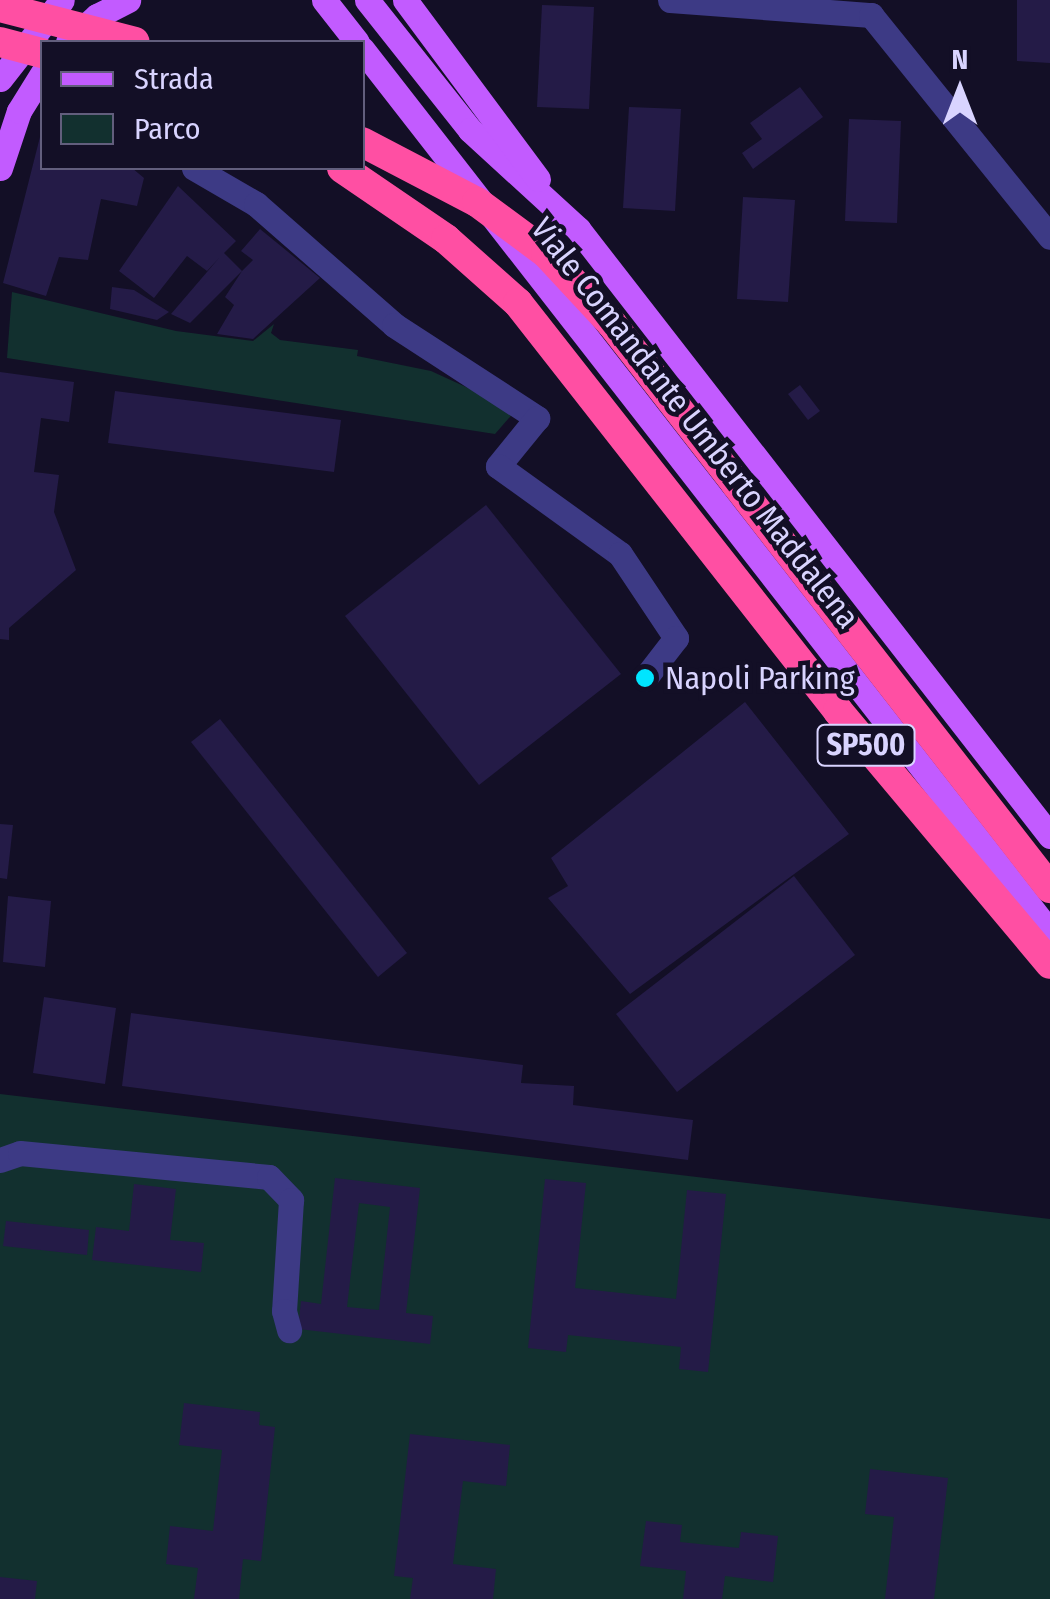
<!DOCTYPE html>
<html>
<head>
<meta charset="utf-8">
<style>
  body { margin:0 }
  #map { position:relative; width:1050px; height:1599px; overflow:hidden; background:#130f26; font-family:"Fira Sans Condensed",sans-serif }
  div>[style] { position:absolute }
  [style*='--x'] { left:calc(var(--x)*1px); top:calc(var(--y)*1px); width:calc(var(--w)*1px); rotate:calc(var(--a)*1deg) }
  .green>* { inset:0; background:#12302f }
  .building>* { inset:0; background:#241b47 }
  .minor>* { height:25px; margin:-12.5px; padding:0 12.5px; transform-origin:12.5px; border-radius:12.5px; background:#3d3a85 }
  .major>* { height:25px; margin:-12.5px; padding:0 12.5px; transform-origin:12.5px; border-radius:12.5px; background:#c25bff }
  .highway>* { height:30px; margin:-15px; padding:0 15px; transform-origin:15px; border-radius:15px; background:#ff4fa3 }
  .highway-bridge>* { height:30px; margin:-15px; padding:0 15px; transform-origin:15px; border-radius:15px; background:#ff4fa3 }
  .dots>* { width:28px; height:28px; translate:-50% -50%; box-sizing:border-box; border:5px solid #130f26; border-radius:50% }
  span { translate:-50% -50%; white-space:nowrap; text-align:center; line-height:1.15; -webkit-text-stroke:9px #130f26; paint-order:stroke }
  .shield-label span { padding:2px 8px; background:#130f26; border:2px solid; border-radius:8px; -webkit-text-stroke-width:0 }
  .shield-label { font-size:30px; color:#d9d4ff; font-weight:700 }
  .street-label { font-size:32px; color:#d9d4ff }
  .poi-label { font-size:32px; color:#d9d4ff }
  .left { translate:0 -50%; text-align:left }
  .legend { position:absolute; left:40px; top:40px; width:325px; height:130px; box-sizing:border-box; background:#130f26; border:2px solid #625e7d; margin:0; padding:12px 18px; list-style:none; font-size:30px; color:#d9d4ff }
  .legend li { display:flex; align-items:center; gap:20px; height:50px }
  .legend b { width:50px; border:2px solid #625e7d }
  .north { position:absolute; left:910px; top:40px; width:100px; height:100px; -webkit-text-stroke:8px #130f26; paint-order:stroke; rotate:0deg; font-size:28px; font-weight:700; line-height:40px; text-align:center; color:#d9d4ff }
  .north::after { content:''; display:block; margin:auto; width:35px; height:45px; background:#d9d4ff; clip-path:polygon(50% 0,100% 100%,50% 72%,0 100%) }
</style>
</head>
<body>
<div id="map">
  <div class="green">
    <i style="clip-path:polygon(12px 292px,176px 331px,253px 341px,274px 324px,271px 333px,280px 340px,358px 350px,357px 356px,431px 371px,516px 410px,495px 434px,7px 358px)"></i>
    <i style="clip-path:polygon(0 1094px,1050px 1219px,1050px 1599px,0 1599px)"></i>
  </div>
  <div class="building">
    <i style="clip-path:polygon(1017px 0,1050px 0,1050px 63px,1017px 61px)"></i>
    <i style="clip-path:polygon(542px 5px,594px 7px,589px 109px,537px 107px)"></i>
    <i style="clip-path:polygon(800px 87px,823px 117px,753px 169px,742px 153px,762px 139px,750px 123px)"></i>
    <i style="clip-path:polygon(629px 107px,681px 109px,675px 211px,623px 208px)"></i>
    <i style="clip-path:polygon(849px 119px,901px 121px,897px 223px,845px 221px)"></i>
    <i style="clip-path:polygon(42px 129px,42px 168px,132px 168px,144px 178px,137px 206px,101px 199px,88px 260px,59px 257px,46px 296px,3px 283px)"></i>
    <i style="clip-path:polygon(178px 186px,236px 241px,224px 253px,242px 271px,253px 260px,241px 251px,260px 229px,320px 278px,253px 339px,217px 334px,234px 305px,225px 297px,242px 271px,190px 323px,171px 314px,219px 258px,207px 271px,187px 256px,154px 298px,119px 271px)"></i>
    <i style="clip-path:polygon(743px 197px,795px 200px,788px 302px,737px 299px)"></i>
    <i style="clip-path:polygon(112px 287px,134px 290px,169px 312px,157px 320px,110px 309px)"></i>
    <i style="clip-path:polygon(0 372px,74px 382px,69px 422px,41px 418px,34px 472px,59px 475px,54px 512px,76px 570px,9px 628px,9px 640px,0 639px)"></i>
    <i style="clip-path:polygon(800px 385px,820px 411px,808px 420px,788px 394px)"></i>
    <i style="clip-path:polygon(115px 391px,341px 420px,334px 472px,108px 443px)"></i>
    <i style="clip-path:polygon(486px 505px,621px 674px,479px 785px,345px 616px)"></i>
    <i style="clip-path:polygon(745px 702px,849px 834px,630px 994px,548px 898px,568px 886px,551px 858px)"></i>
    <i style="clip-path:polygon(220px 719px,407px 953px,378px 977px,191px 742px)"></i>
    <i style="clip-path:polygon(0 824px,13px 825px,7px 879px,0 878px)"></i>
    <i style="clip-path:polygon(794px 876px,855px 955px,677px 1092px,616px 1014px)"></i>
    <i style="clip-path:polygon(8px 896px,51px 901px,45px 967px,3px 962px)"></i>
    <i style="clip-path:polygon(44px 997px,116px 1008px,105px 1084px,33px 1073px)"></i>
    <i style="clip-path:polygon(131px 1013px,523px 1065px,521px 1083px,574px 1086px,573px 1105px,693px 1120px,688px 1160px,122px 1086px)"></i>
    <i style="clip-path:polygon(evenodd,335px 1178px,420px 1188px,406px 1313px,433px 1316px,430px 1344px,298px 1329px,301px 1301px,321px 1304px,335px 1178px,359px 1203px,390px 1207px,379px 1310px,347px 1307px,359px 1203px)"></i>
    <i style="clip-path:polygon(545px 1179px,586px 1183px,575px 1288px,676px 1299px,687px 1190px,726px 1194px,708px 1372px,679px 1369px,681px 1347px,568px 1335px,566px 1352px,528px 1348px)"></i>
    <i style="clip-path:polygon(134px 1184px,176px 1189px,170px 1240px,204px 1243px,201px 1272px,92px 1260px,96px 1227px,129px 1231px)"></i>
    <i style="clip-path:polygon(6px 1221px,89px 1230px,87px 1255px,3px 1246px)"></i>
    <i style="clip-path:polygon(184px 1403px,260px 1412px,259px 1425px,275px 1427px,261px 1561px,243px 1559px,239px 1599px,194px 1599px,198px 1568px,166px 1564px,170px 1526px,213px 1531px,222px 1450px,179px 1445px)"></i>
    <i style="clip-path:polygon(410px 1434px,510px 1445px,506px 1486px,463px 1481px,453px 1564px,496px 1569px,493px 1599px,410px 1599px,413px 1578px,394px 1576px)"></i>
    <i style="clip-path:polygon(870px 1469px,948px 1478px,934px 1599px,885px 1599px,894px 1517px,865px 1514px)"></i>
    <i style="clip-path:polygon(646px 1521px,682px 1525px,680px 1542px,739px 1548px,741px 1532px,778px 1536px,773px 1582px,725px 1576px,722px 1599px,683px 1599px,686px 1571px,640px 1566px)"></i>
    <i style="clip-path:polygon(0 1577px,37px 1581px,35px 1599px,0 1599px)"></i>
  </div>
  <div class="minor">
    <i style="--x:670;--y:0;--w:202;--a:4.3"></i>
    <i style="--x:871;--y:15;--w:285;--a:51.1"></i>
    <i style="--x:194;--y:168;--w:72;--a:30.1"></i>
    <i style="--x:256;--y:204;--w:184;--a:41.2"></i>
    <i style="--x:394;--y:325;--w:171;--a:33"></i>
    <i style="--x:537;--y:418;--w:62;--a:129.1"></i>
    <i style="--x:498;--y:466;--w:150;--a:35.8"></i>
    <i style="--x:620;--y:554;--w:101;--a:56.3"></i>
    <i style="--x:676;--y:638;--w:51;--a:127.8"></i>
    <i style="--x:0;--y:1160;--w:21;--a:-19"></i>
    <i style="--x:20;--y:1153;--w:250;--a:5.5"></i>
    <i style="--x:269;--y:1177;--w:32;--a:46"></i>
    <i style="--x:291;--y:1200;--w:111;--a:93.6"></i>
    <i style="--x:284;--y:1311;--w:20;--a:75"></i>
  </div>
  <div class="major">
    <i style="--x:324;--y:0;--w:53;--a:51.8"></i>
    <i style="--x:367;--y:0;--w:166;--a:51.6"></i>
    <i style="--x:470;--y:130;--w:147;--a:42.5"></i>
    <i style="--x:578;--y:229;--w:769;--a:52.13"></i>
    <i style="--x:405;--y:0;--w:223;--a:53.4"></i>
    <i style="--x:68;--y:42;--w:39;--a:-42"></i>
    <i style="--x:97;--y:16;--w:35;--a:-27"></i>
    <i style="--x:362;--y:49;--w:1119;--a:52.08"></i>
    <i style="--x:0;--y:79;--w:100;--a:-51.9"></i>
    <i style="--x:0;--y:168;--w:60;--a:-71.6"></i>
    <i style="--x:19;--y:111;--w:44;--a:-58.1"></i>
  </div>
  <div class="highway">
    <i style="--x:342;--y:168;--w:126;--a:34.3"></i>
    <i style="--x:446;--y:239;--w:96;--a:41.6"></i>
    <i style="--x:518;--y:303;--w:519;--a:51.89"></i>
    <i style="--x:838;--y:711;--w:330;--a:50"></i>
    <i style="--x:736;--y:484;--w:512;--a:52.14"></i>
  </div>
  <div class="highway-bridge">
    <i style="--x:0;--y:7;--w:139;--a:14.5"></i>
    <i style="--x:0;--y:42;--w:43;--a:14.7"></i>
    <i style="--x:362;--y:142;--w:130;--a:27.6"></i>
    <i style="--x:477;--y:202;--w:86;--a:36.5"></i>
    <i style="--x:546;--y:253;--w:97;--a:47.1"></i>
    <i style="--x:612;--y:324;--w:202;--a:52.2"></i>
  </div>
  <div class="dots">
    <i style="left:645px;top:678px;background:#00e5ff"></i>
  </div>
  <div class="shield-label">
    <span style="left:866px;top:745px">SP500</span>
  </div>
  <div class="street-label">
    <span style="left:695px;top:423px;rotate:52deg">Viale Comandante Umberto Maddalena</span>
  </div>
  <div class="poi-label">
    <span class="left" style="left:665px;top:678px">Napoli Parking</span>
  </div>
  <ul class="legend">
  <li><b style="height:12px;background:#c25bff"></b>Strada</li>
  <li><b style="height:28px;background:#12302f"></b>Parco</li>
  </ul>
  <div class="north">N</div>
</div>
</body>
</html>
